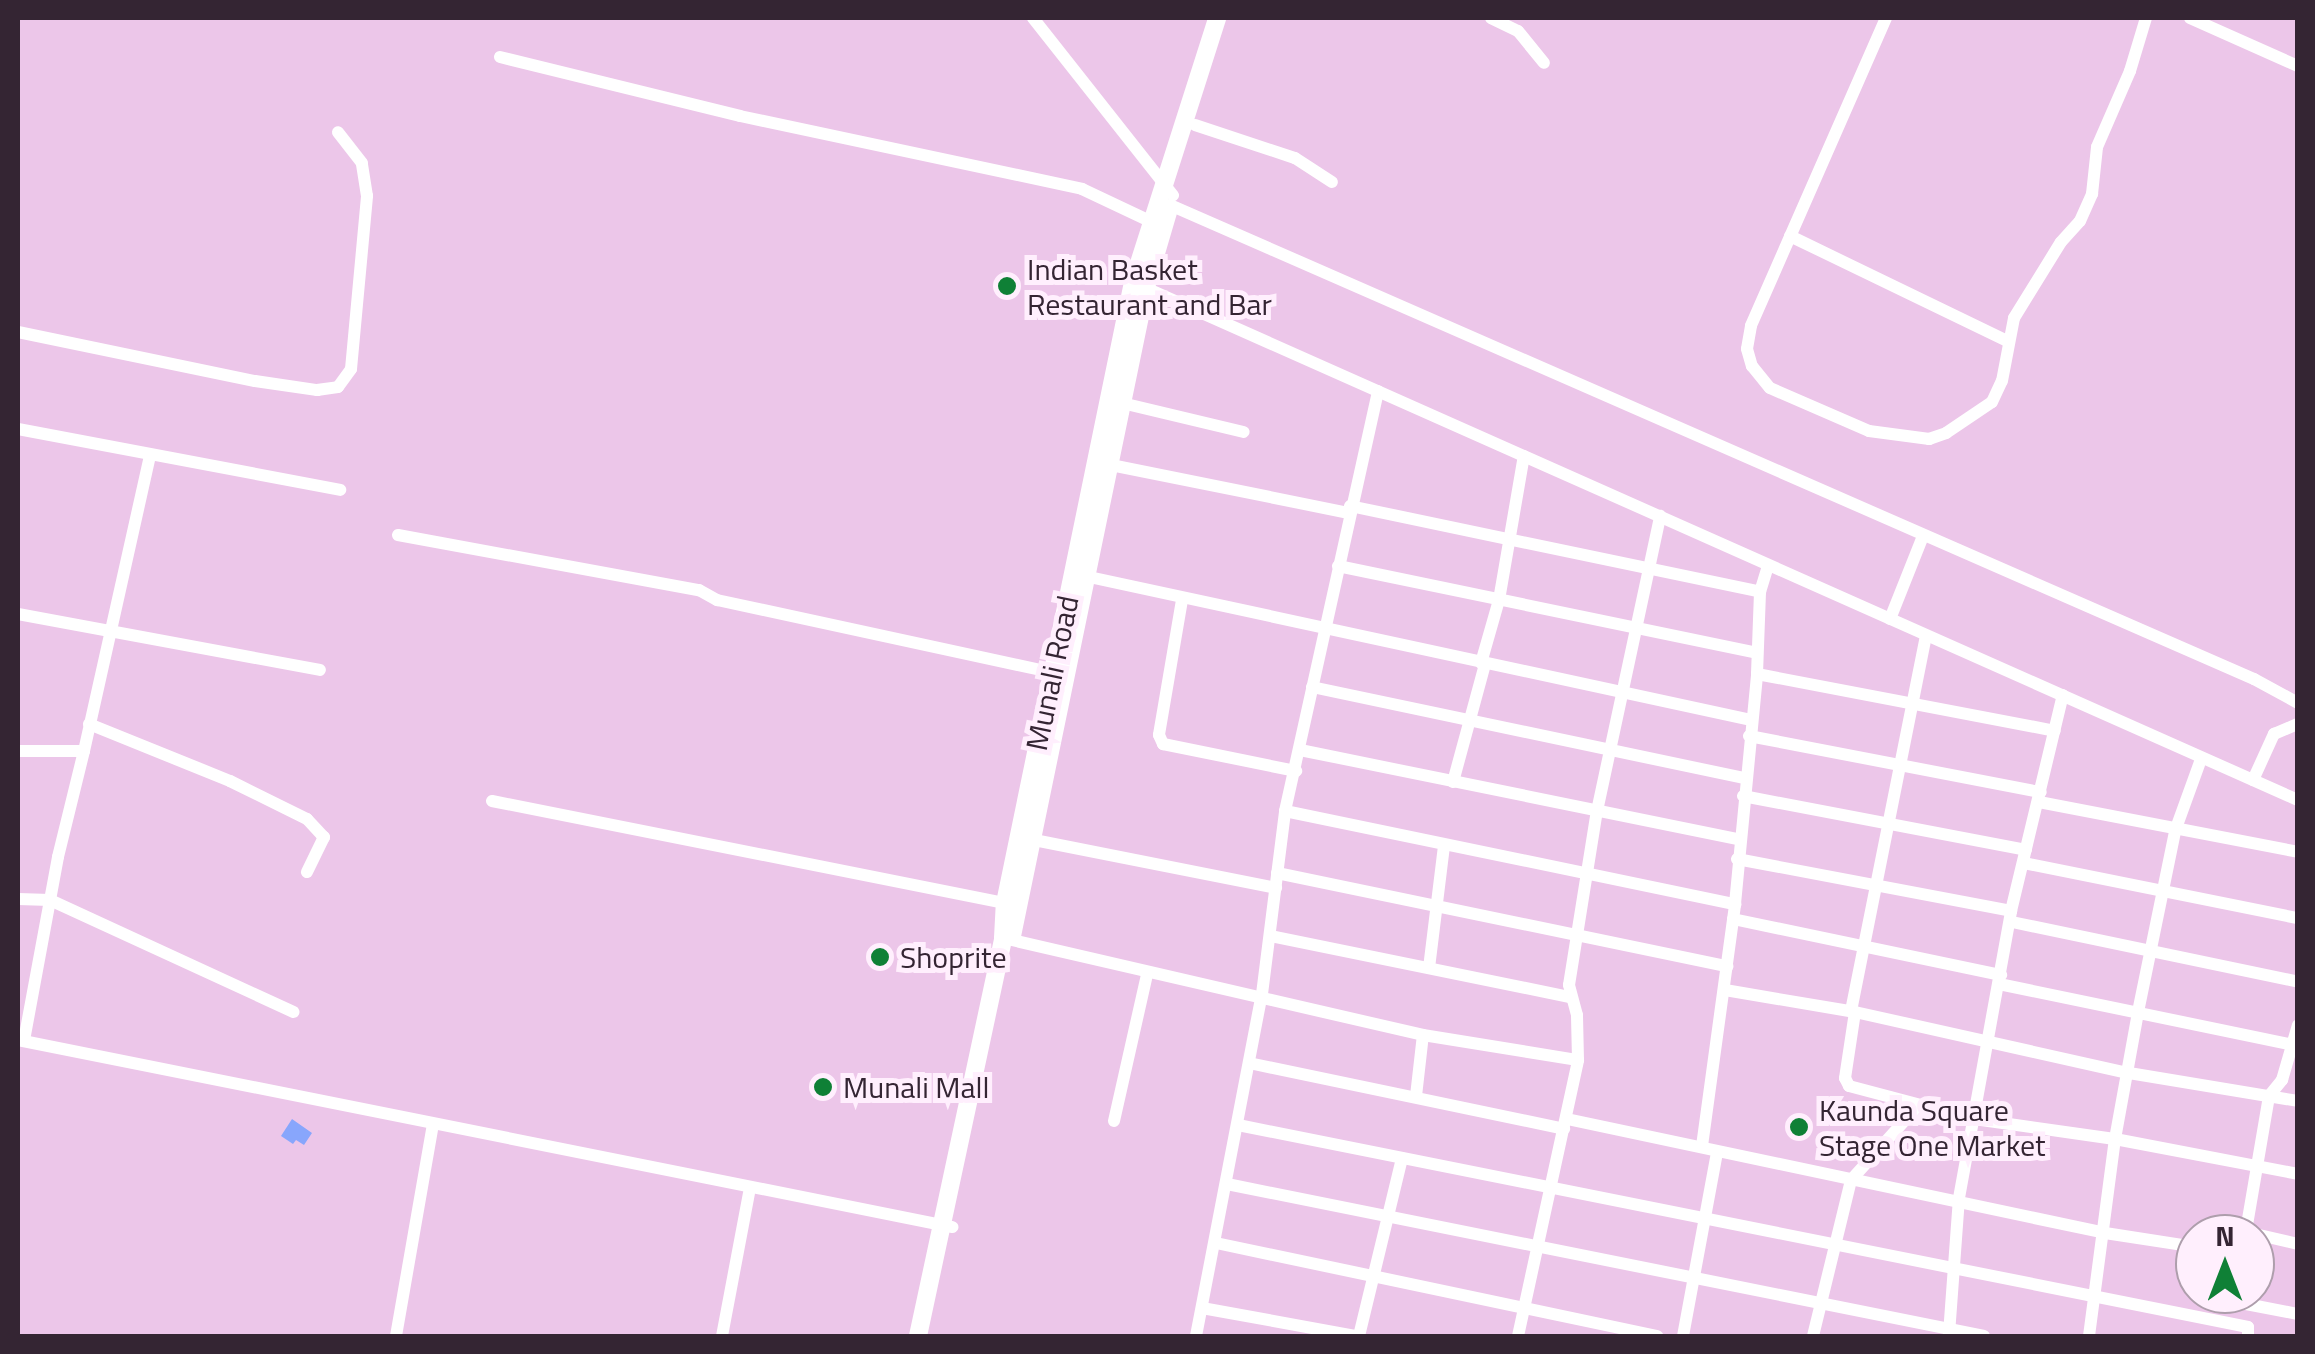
<!DOCTYPE html>
<html>
<head>
<meta charset="utf-8">
<style>
  body { margin:0 }
  #map { position:relative; width:2315px; height:1354px; overflow:hidden; background:#ecc6e9; font-family:"Titillium Web",sans-serif }
  div>[style] { position:absolute }
  [style*='--x'] { left:calc(var(--x)*1px); top:calc(var(--y)*1px); width:calc(var(--w)*1px); rotate:calc(var(--a)*1deg) }
  .water>* { inset:0; background:#88a6fc }
  .minor>* { height:12px; margin:-6px; padding:0 6px; transform-origin:6px; border-radius:6px; background:#fff }
  .major>* { height:18px; margin:-9px; padding:0 9px; transform-origin:9px; border-radius:9px; background:#fff }
  .dots>* { width:28px; height:28px; translate:-50% -50%; box-sizing:border-box; border:5px solid #ffeffd; border-radius:50% }
  span { translate:-50% -50%; white-space:nowrap; text-align:center; line-height:1.15; -webkit-text-stroke:10px #ffeffd; paint-order:stroke }
  .poi-label { font-size:30px; color:#342533 }
  .left { translate:0 -50%; text-align:left }
  .street-label { font-size:30px; color:#342533 }
  .frame { position:absolute; inset:0; border:20px solid #342533; pointer-events:none }
  .north { position:absolute; left:2175px; top:1214px; width:100px; height:100px; box-sizing:border-box; background:#ffeffd; border:2px solid #ae9eac; border-radius:50%; rotate:0deg; font-size:28px; font-weight:700; line-height:40px; text-align:center; color:#342533 }
  .north::after { content:''; display:block; margin:auto; width:35px; height:45px; background:#0f8036; clip-path:polygon(50% 0,100% 100%,50% 72%,0 100%) }
</style>
</head>
<body>
<div id="map">
  <div class="water">
    <i style="clip-path:polygon(292px 1119px,312px 1133px,304px 1145px,296px 1140px,293px 1144px,281px 1136px)"></i>
  </div>
  <div class="minor">
    <i style="--x:1033;--y:18;--w:226;--a:51.7"></i>
    <i style="--x:1491;--y:18;--w:30;--a:26"></i>
    <i style="--x:1518;--y:31;--w:41;--a:50.9"></i>
    <i style="--x:1886;--y:18;--w:336;--a:113.7"></i>
    <i style="--x:1751;--y:326;--w:23;--a:100"></i>
    <i style="--x:1747;--y:349;--w:18;--a:74"></i>
    <i style="--x:1752;--y:366;--w:28;--a:51"></i>
    <i style="--x:1770;--y:388;--w:108;--a:23.5"></i>
    <i style="--x:1869;--y:431;--w:61;--a:7.6"></i>
    <i style="--x:1929;--y:439;--w:18;--a:-19"></i>
    <i style="--x:1946;--y:433;--w:55;--a:-34"></i>
    <i style="--x:1992;--y:402;--w:23;--a:-65"></i>
    <i style="--x:2002;--y:381;--w:64;--a:-79.2"></i>
    <i style="--x:2014;--y:318;--w:89;--a:-58.3"></i>
    <i style="--x:2061;--y:242;--w:28;--a:-48"></i>
    <i style="--x:2080;--y:221;--w:30;--a:-66"></i>
    <i style="--x:2092;--y:194;--w:47;--a:-83.9"></i>
    <i style="--x:2097;--y:147;--w:83;--a:-66.5"></i>
    <i style="--x:2130;--y:71;--w:55;--a:-73.2"></i>
    <i style="--x:2190;--y:18;--w:118;--a:24"></i>
    <i style="--x:500;--y:57;--w:247;--a:13.8"></i>
    <i style="--x:740;--y:116;--w:350;--a:12"></i>
    <i style="--x:1082;--y:189;--w:82;--a:25.3"></i>
    <i style="--x:1195;--y:125;--w:105;--a:18.3"></i>
    <i style="--x:1295;--y:158;--w:44;--a:33"></i>
    <i style="--x:1170;--y:205;--w:1183;--a:23.62"></i>
    <i style="--x:2254;--y:679;--w:50;--a:28.6"></i>
    <i style="--x:1790;--y:236;--w:241;--a:25.8"></i>
    <i style="--x:1139;--y:285;--w:1268;--a:23.96"></i>
    <i style="--x:18;--y:332;--w:242;--a:11.7"></i>
    <i style="--x:255;--y:381;--w:63;--a:8.3"></i>
    <i style="--x:317;--y:390;--w:21;--a:-8"></i>
    <i style="--x:338;--y:387;--w:22;--a:-54"></i>
    <i style="--x:351;--y:369;--w:174;--a:-84.7"></i>
    <i style="--x:367;--y:196;--w:33;--a:-99"></i>
    <i style="--x:362;--y:163;--w:39;--a:-128"></i>
    <i style="--x:1122;--y:403;--w:125;--a:13.4"></i>
    <i style="--x:18;--y:429;--w:328;--a:10.7"></i>
    <i style="--x:1101;--y:463;--w:253;--a:11.4"></i>
    <i style="--x:1350;--y:506;--w:419;--a:11.8"></i>
    <i style="--x:398;--y:535;--w:306;--a:10.4"></i>
    <i style="--x:699;--y:590;--w:21;--a:29"></i>
    <i style="--x:717;--y:600;--w:349;--a:12.2"></i>
    <i style="--x:1338;--y:566;--w:428;--a:11.7"></i>
    <i style="--x:1080;--y:575;--w:686;--a:12.19"></i>
    <i style="--x:1182;--y:600;--w:137;--a:99.7"></i>
    <i style="--x:1159;--y:735;--w:10;--a:66"></i>
    <i style="--x:1163;--y:744;--w:136;--a:11.5"></i>
    <i style="--x:18;--y:614;--w:307;--a:10.5"></i>
    <i style="--x:1890;--y:619;--w:89;--a:-68.3"></i>
    <i style="--x:1481;--y:663;--w:66;--a:-74.1"></i>
    <i style="--x:1499;--y:600;--w:146;--a:-80.2"></i>
    <i style="--x:1757;--y:674;--w:303;--a:10.8"></i>
    <i style="--x:1312;--y:687;--w:441;--a:11.9"></i>
    <i style="--x:89;--y:724;--w:152;--a:22"></i>
    <i style="--x:230;--y:781;--w:86;--a:26.3"></i>
    <i style="--x:307;--y:819;--w:25;--a:47"></i>
    <i style="--x:324;--y:837;--w:39;--a:116"></i>
    <i style="--x:1749;--y:736;--w:297;--a:10.9"></i>
    <i style="--x:1300;--y:750;--w:448;--a:11.5"></i>
    <i style="--x:18;--y:751;--w:66;--a:0"></i>
    <i style="--x:84;--y:751;--w:109;--a:103.8"></i>
    <i style="--x:58;--y:857;--w:187;--a:100.5"></i>
    <i style="--x:84;--y:751;--w:303;--a:-77.4"></i>
    <i style="--x:2253;--y:780;--w:51;--a:-65.5"></i>
    <i style="--x:2274;--y:734;--w:26;--a:-23"></i>
    <i style="--x:1453;--y:782;--w:122;--a:-74.8"></i>
    <i style="--x:1743;--y:796;--w:288;--a:10.8"></i>
    <i style="--x:492;--y:801;--w:523;--a:11.25"></i>
    <i style="--x:2039;--y:802;--w:264;--a:10.9"></i>
    <i style="--x:1285;--y:811;--w:460;--a:11.7"></i>
    <i style="--x:1024;--y:838;--w:257;--a:11.2"></i>
    <i style="--x:1737;--y:859;--w:279;--a:10.7"></i>
    <i style="--x:2024;--y:863;--w:279;--a:11.4"></i>
    <i style="--x:1277;--y:873;--w:460;--a:11.7"></i>
    <i style="--x:18;--y:899;--w:32;--a:2"></i>
    <i style="--x:50;--y:900;--w:268;--a:24.7"></i>
    <i style="--x:1733;--y:919;--w:274;--a:11.8"></i>
    <i style="--x:2012;--y:922;--w:292;--a:11.8"></i>
    <i style="--x:1270;--y:936;--w:306;--a:11.5"></i>
    <i style="--x:1003;--y:938;--w:431;--a:13"></i>
    <i style="--x:1423;--y:1035;--w:157;--a:9.2"></i>
    <i style="--x:1429;--y:968;--w:123;--a:-83"></i>
    <i style="--x:1999;--y:984;--w:300;--a:11.7"></i>
    <i style="--x:1725;--y:990;--w:132;--a:9.6"></i>
    <i style="--x:1855;--y:1012;--w:281;--a:12.6"></i>
    <i style="--x:2129;--y:1073;--w:171;--a:9.4"></i>
    <i style="--x:1851;--y:1011;--w:383;--a:-78.7"></i>
    <i style="--x:1855;--y:1012;--w:67;--a:98.6"></i>
    <i style="--x:1845;--y:1078;--w:9;--a:63"></i>
    <i style="--x:1849;--y:1086;--w:129;--a:14.8"></i>
    <i style="--x:1974;--y:1119;--w:142;--a:8.1"></i>
    <i style="--x:2115;--y:1139;--w:186;--a:10.8"></i>
    <i style="--x:18;--y:1040;--w:953;--a:11.32"></i>
    <i style="--x:1249;--y:1063;--w:322;--a:11.8"></i>
    <i style="--x:1416;--y:1096;--w:61;--a:-83.5"></i>
    <i style="--x:1567;--y:1119;--w:550;--a:11.96"></i>
    <i style="--x:2105;--y:1233;--w:91;--a:8.8"></i>
    <i style="--x:1114;--y:1121;--w:151;--a:-77.3"></i>
    <i style="--x:1238;--y:1125;--w:1030;--a:11.31"></i>
    <i style="--x:2248;--y:1327;--w:9;--a:90"></i>
    <i style="--x:1702;--y:1146;--w:244;--a:-82.2"></i>
    <i style="--x:1735;--y:904;--w:231;--a:-84.5"></i>
    <i style="--x:1757;--y:674;--w:82;--a:-87.9"></i>
    <i style="--x:1760;--y:592;--w:27;--a:-73"></i>
    <i style="--x:1227;--y:1184;--w:772;--a:11.35"></i>
    <i style="--x:2253;--y:1234;--w:11;--a:-124"></i>
    <i style="--x:2247;--y:1225;--w:131;--a:-80.3"></i>
    <i style="--x:2269;--y:1096;--w:21;--a:-51"></i>
    <i style="--x:2282;--y:1080;--w:57;--a:-73.8"></i>
    <i style="--x:2255;--y:1234;--w:44;--a:13.1"></i>
    <i style="--x:1216;--y:1243;--w:451;--a:11.9"></i>
    <i style="--x:2246;--y:1304;--w:53;--a:10.9"></i>
    <i style="--x:1202;--y:1308;--w:157;--a:10.3"></i>
    <i style="--x:1949;--y:1334;--w:136;--a:-85.8"></i>
    <i style="--x:1959;--y:1198;--w:292;--a:-79.7"></i>
    <i style="--x:2011;--y:911;--w:222;--a:-76.5"></i>
    <i style="--x:396;--y:1336;--w:214;--a:-80.1"></i>
    <i style="--x:722;--y:1336;--w:151;--a:-79.3"></i>
    <i style="--x:1196;--y:1336;--w:348;--a:-79.1"></i>
    <i style="--x:1262;--y:994;--w:184;--a:-82.8"></i>
    <i style="--x:1285;--y:811;--w:430;--a:-77.5"></i>
    <i style="--x:1359;--y:1336;--w:183;--a:-76.4"></i>
    <i style="--x:1518;--y:1336;--w:282;--a:-77.7"></i>
    <i style="--x:1578;--y:1060;--w:45;--a:-91.3"></i>
    <i style="--x:1577;--y:1015;--w:31;--a:-105"></i>
    <i style="--x:1569;--y:985;--w:176;--a:-80.9"></i>
    <i style="--x:1597;--y:811;--w:302;--a:-77.9"></i>
    <i style="--x:1683;--y:1336;--w:187;--a:-79.5"></i>
    <i style="--x:1813;--y:1336;--w:161;--a:-76.3"></i>
    <i style="--x:1851;--y:1180;--w:98;--a:-47.9"></i>
    <i style="--x:2089;--y:1336;--w:199;--a:-82.5"></i>
    <i style="--x:2115;--y:1139;--w:129;--a:-79.7"></i>
    <i style="--x:2138;--y:1012;--w:185;--a:-78.4"></i>
    <i style="--x:2175;--y:831;--w:77;--a:-70.1"></i>
  </div>
  <div class="major">
    <i style="--x:1012;--y:936;--w:663;--a:-78.33"></i>
    <i style="--x:1146;--y:287;--w:81;--a:-73.6"></i>
    <i style="--x:918;--y:1336;--w:407;--a:-77.9"></i>
    <i style="--x:1003;--y:938;--w:35;--a:-87"></i>
    <i style="--x:1005;--y:903;--w:634;--a:-78.35"></i>
    <i style="--x:1133;--y:282;--w:277;--a:-72.3"></i>
  </div>
  <div class="dots">
    <i style="left:1007px;top:286px;background:#0f8036"></i>
    <i style="left:880px;top:957px;background:#0f8036"></i>
    <i style="left:823px;top:1087px;background:#0f8036"></i>
    <i style="left:1799px;top:1127px;background:#0f8036"></i>
  </div>
  <div class="poi-label">
    <span class="left" style="left:1027px;top:286px">Indian Basket<br>Restaurant and Bar</span>
    <span class="left" style="left:900px;top:957px">Shoprite</span>
    <span class="left" style="left:843px;top:1087px">Munali Mall</span>
    <span class="left" style="left:1819px;top:1127px">Kaunda Square<br>Stage One Market</span>
  </div>
  <div class="street-label">
    <span style="left:1052px;top:673px;rotate:-78deg">Munali Road</span>
  </div>
  <div class="frame"></div>
  <div class="north">N</div>
</div>
</body>
</html>
